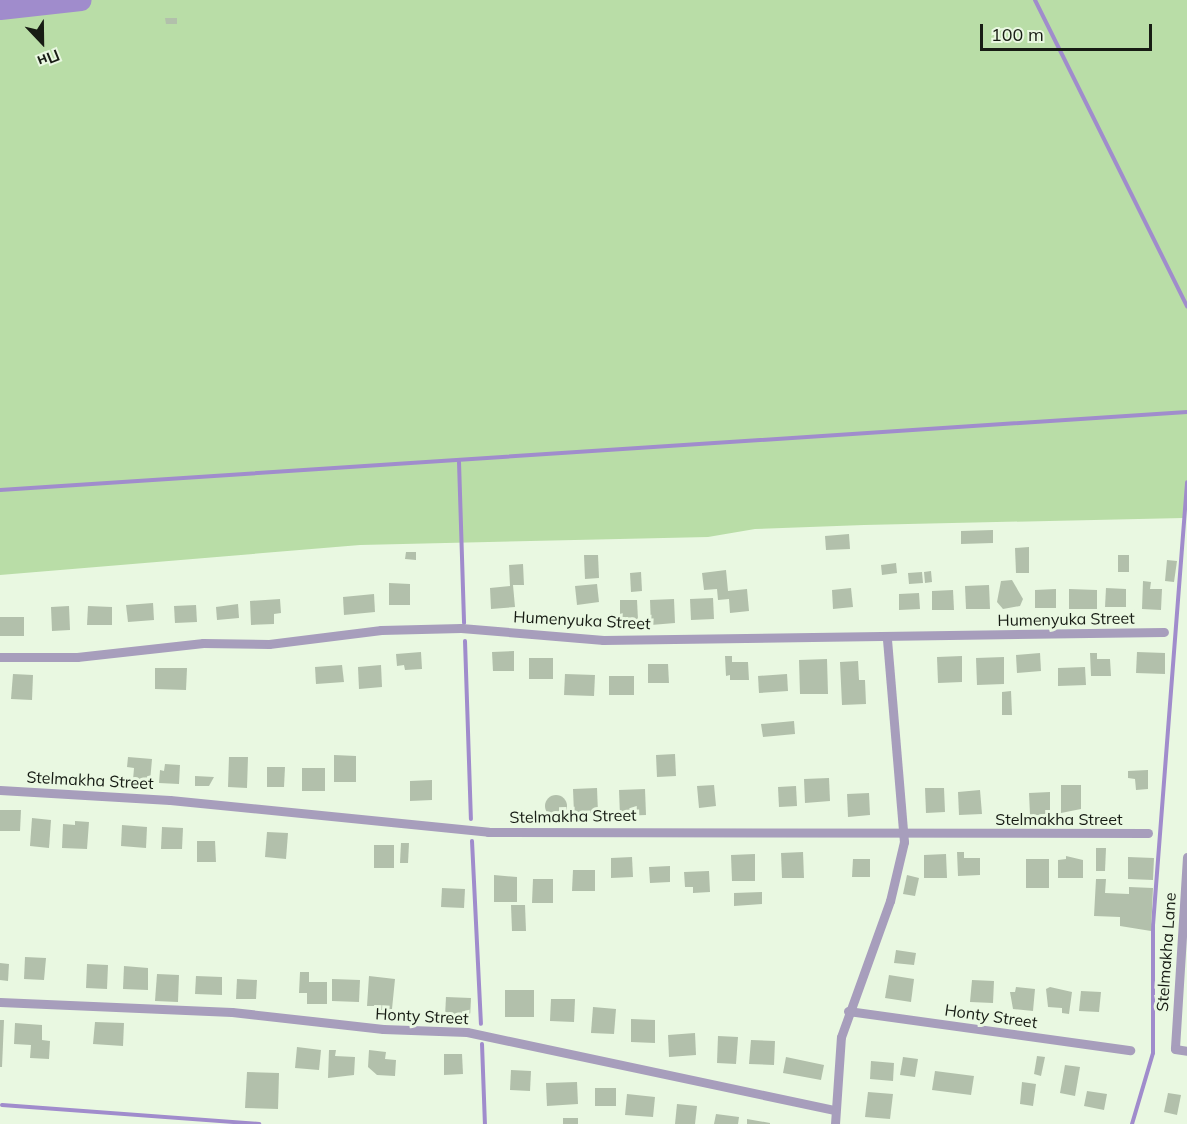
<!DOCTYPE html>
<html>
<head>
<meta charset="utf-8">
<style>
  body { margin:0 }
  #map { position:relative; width:1187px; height:1124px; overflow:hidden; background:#e9f8e1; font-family:Mulish,sans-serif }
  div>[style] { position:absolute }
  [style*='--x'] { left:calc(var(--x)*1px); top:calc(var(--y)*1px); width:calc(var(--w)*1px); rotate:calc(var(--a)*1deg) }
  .green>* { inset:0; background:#b9dda7 }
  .stream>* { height:4px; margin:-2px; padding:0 2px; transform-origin:2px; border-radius:2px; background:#a08ccc }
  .river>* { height:21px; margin:-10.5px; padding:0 10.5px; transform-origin:10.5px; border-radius:10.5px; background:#a08ccc }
  .building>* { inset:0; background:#b2c0ab }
  .round { border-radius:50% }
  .minor>* { height:9px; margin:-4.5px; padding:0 4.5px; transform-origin:4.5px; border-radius:4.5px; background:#a79ebc }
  span { translate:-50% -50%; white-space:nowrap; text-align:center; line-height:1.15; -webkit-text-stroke:6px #e9f8e1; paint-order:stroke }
  .street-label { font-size:16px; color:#171c14 }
  .north { position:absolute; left:12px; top:12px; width:60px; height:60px; -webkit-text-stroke:4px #e9f8e1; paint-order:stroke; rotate:158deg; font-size:16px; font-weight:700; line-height:24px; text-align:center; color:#171c14 }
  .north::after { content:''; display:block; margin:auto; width:21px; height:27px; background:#171c14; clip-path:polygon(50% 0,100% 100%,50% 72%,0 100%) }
  .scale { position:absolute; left:980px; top:24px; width:172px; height:27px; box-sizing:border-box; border:3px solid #171c14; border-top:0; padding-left:8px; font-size:18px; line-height:21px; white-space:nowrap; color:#171c14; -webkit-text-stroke:4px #e9f8e1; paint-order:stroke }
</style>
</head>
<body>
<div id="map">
  <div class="green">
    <i style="clip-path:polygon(81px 0,1187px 0,1187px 484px,1183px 518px,864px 525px,755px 529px,708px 537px,360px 545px,0 575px,0 9px)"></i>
  </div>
  <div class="stream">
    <i style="--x:1035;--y:0;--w:342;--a:63.6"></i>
    <i style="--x:459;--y:462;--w:161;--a:88.2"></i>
    <i style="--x:0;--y:490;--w:1190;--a:-3.76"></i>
    <i style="--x:465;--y:641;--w:178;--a:88.1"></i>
    <i style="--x:472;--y:841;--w:183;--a:87.2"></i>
    <i style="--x:482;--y:1044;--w:80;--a:87.9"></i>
    <i style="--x:2;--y:1105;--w:258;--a:4.2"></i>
    <i style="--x:1132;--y:1124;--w:74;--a:-73.5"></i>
    <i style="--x:1153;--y:1053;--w:128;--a:-90"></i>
    <i style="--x:1153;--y:925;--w:444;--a:-85.6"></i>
  </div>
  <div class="river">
    <i style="--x:0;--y:9;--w:81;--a:-6.3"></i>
  </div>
  <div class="building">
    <i style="clip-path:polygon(165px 18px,177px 18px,177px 24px,166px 24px)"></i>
    <i style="clip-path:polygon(993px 530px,993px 543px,961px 544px,961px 531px)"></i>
    <i style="clip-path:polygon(849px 534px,850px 549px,826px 550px,825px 536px)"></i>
    <i style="clip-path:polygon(1029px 547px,1029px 573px,1016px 573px,1015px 548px)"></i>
    <i style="clip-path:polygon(406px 552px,416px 552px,416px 560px,405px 559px)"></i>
    <i style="clip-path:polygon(584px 555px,598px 555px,599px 578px,585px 579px)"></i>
    <i style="clip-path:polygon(1118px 555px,1129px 555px,1129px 572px,1118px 572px)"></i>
    <i style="clip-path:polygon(1167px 560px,1177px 561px,1174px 582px,1165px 581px)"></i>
    <i style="clip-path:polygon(896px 563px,897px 573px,882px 575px,881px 565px)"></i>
    <i style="clip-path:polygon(523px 564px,524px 585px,513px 585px,515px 607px,491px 609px,490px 588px,510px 586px,509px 565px)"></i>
    <i style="clip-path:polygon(726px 570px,728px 591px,747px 589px,749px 611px,730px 613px,729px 599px,718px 600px,717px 589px,704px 590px,702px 573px)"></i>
    <i style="clip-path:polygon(931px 571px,932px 582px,925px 583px,924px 572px)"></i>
    <i style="clip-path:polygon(641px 572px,642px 591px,631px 592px,630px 573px)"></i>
    <i style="clip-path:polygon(922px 572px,923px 583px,909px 584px,908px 573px)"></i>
    <i style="clip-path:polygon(1012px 580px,1023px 599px,1020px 606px,1003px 609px,997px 602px,1001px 581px)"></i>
    <i style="clip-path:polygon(1143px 581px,1151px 582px,1150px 589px,1162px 589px,1161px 610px,1142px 609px)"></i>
    <i style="clip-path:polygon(389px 583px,410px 584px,410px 605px,389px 605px)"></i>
    <i style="clip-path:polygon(597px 584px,599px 602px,577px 605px,575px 586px)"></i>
    <i style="clip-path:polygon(989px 585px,990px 609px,966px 609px,965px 586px)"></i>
    <i style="clip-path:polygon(851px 588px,853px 607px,833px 609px,832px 590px)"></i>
    <i style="clip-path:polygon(1106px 588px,1126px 589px,1126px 607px,1105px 607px)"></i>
    <i style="clip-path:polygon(1056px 589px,1056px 608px,1035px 608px,1035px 590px)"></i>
    <i style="clip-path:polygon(1069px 589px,1097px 590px,1097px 609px,1069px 609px)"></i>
    <i style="clip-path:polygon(953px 590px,954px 610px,932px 610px,932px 591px)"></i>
    <i style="clip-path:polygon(919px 593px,920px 609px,899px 610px,899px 594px)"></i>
    <i style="clip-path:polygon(374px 594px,375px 612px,344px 615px,343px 597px)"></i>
    <i style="clip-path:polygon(713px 598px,714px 619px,691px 620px,690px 599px)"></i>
    <i style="clip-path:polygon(280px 599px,281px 613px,274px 614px,274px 624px,251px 625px,250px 601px)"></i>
    <i style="clip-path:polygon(674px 599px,675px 623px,651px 625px,650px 600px)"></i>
    <i style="clip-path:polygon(620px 600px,637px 600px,638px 620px,620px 620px)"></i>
    <i style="clip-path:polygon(153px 603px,154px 620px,128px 622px,126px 605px)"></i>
    <i style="clip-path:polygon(238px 604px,239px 618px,217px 620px,216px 607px)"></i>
    <i style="clip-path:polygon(196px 605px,197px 622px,175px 623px,174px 606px)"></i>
    <i style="clip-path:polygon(69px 606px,70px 630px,52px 631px,51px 607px)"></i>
    <i style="clip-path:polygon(88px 606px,112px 607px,112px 625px,87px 625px)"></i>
    <i style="clip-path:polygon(0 617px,24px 617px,24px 636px,0 636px)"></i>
    <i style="clip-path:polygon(514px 651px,514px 671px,493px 671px,492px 652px)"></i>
    <i style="clip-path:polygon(421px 652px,422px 669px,405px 670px,404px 665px,397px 666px,396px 654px)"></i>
    <i style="clip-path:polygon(1137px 652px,1165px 653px,1165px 674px,1136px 673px)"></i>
    <i style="clip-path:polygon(1040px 653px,1041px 671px,1017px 673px,1016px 655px)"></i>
    <i style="clip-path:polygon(1090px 653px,1097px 653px,1097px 659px,1110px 659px,1111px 676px,1091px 676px)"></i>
    <i style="clip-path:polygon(725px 656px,732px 656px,732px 662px,748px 662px,749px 680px,730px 680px,730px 675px,726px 676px)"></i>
    <i style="clip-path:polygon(962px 656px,962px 682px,938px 683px,937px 657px)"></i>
    <i style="clip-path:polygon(1004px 657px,1004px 684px,977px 685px,976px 658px)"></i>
    <i style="clip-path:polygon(529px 658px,553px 658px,553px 679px,529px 679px)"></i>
    <i style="clip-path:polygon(827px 659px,828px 694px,800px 694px,799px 660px)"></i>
    <i style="clip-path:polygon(858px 661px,859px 680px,865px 680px,866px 704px,842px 705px,840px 662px)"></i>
    <i style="clip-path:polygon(648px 664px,668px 664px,669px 683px,648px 683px)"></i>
    <i style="clip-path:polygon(342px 665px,344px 682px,316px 684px,315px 667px)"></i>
    <i style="clip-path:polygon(381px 665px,382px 687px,359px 689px,358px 667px)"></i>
    <i style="clip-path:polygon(1085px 667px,1086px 685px,1058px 686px,1058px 668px)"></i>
    <i style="clip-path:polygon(155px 668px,187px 668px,186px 690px,155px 689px)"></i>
    <i style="clip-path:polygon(13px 674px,33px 675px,32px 700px,11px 699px)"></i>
    <i style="clip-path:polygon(565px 674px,595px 675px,594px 696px,564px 695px)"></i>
    <i style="clip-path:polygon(787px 674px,788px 691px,759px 693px,758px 676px)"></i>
    <i style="clip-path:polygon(609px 676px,634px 676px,634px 695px,609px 695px)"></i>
    <i style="clip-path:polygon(1011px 691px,1012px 715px,1002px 715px,1002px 692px)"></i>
    <i style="clip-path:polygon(794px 721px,795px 734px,763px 737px,761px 724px)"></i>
    <i style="clip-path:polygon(675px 754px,676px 776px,657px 777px,656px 755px)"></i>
    <i style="clip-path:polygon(334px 755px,356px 756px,356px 782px,334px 782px)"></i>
    <i style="clip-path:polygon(128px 757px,152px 759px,150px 782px,133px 780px,134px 768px,127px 767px)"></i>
    <i style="clip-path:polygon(229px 757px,248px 757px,247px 788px,228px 787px)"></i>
    <i style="clip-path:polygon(165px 764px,180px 765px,179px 784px,159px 783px,160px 770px,164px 771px)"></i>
    <i style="clip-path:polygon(267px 767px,285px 767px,284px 787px,267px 787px)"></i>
    <i style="clip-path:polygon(302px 768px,325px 768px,325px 791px,302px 791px)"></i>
    <i style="clip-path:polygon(1148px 770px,1148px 789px,1136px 790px,1135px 779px,1128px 778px,1128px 771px)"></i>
    <i style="clip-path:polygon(195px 776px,214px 777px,209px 786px,195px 786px)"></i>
    <i style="clip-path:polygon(829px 778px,830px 801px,805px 803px,804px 779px)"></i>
    <i style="clip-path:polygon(432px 780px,432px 800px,410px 801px,410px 781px)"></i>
    <i style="clip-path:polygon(714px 785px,716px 806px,699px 808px,697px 786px)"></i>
    <i style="clip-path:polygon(1061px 785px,1081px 785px,1081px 809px,1061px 813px)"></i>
    <i style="clip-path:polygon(796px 786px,797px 806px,779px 807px,778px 787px)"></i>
    <i style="clip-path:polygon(597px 788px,598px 813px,574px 813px,573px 789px)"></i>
    <i style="clip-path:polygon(925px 788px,944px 788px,945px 812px,926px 813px)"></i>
    <i style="clip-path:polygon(645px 789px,646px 815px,620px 816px,619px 790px)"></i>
    <i style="clip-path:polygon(980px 790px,982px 814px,959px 815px,958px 792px)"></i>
    <i style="clip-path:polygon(1050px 792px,1050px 815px,1030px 815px,1029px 793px)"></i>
    <i style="clip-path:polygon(869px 793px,870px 815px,848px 817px,847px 794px)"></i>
    <i class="round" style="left:545px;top:795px;width:22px;height:22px"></i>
    <i style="clip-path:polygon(0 810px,21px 810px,20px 831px,0 831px)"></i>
    <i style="clip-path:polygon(32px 818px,51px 820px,49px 848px,30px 846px)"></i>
    <i style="clip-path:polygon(75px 821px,89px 822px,87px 849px,62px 848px,63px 824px,75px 825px)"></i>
    <i style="clip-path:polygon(122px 825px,147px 827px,146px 848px,121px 846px)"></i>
    <i style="clip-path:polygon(162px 827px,183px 828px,182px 849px,161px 849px)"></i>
    <i style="clip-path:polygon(267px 832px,288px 833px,286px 859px,265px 857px)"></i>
    <i style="clip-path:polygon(197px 841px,215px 841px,216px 862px,197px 862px)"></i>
    <i style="clip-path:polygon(401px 843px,409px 843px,408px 863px,400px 863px)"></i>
    <i style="clip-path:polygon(374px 845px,394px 845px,394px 868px,374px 868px)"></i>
    <i style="clip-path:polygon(1096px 848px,1106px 848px,1105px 871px,1096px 871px)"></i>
    <i style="clip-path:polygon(803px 852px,804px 878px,782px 878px,781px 853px)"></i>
    <i style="clip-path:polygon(957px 852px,964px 852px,964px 858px,980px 858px,980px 875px,958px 876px)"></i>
    <i style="clip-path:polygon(755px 854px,755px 881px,732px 881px,731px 855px)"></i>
    <i style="clip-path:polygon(946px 854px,947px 878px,924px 878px,924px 855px)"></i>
    <i style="clip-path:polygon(1066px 856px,1083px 860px,1083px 878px,1058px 878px,1058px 860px,1066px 859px)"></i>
    <i style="clip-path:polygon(632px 857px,633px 877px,611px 878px,611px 858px)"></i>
    <i style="clip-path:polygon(1128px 857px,1154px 858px,1153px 880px,1128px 879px)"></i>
    <i style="clip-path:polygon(853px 859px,870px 859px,870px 877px,852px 877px)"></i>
    <i style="clip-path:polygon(1026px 859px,1049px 859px,1049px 888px,1026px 888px)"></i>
    <i style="clip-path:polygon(670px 866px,670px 882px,650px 883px,649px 867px)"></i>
    <i style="clip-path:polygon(573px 870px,595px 870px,595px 891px,572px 891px)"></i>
    <i style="clip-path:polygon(709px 871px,710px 892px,693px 893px,693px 887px,685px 887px,684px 872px)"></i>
    <i style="clip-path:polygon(494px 875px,517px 877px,517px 902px,494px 902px)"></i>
    <i style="clip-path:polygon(907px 875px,919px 878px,915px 896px,903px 894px)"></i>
    <i style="clip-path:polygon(533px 879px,553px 879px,553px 903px,532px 903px)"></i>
    <i style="clip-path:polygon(1096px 879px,1106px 879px,1105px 893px,1129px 894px,1129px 887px,1153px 888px,1151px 931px,1120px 926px,1120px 917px,1094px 916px)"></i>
    <i style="clip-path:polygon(442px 888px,465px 889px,464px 908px,441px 907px)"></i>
    <i style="clip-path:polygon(762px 892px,762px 904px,734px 906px,734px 893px)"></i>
    <i style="clip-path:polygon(511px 905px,525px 905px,526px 931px,512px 931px)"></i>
    <i style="clip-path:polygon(896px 950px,916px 953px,914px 965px,894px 963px)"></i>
    <i style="clip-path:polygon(25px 957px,46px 958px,44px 980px,24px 979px)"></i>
    <i style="clip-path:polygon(0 963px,9px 964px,8px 981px,0 980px)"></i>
    <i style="clip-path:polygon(87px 964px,108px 965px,107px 989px,86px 988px)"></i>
    <i style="clip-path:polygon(124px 966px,148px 968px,148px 990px,123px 989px)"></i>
    <i style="clip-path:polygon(300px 972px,309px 972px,309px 982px,327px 982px,327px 1004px,307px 1004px,307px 993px,299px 993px)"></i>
    <i style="clip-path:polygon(157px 974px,179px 975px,178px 1002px,155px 1001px)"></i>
    <i style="clip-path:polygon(889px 975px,914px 979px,911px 1002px,885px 998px)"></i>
    <i style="clip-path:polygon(196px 976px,222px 977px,222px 995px,195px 994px)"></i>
    <i style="clip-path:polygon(369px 976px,395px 979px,392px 1009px,375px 1011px,376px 1006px,367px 1006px)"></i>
    <i style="clip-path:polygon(237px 979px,257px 980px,256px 999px,236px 999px)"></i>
    <i style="clip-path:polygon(332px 979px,360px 980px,359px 1002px,332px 1001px)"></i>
    <i style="clip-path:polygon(972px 980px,994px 981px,993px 1003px,970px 1002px)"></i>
    <i style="clip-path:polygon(1016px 987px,1035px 989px,1033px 1011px,1013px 1009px,1010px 992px,1015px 992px)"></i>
    <i style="clip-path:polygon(1050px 987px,1072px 992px,1069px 1014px,1062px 1013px,1062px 1008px,1048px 1007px,1046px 989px)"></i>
    <i style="clip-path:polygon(505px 990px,534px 990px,534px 1017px,505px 1017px)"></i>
    <i style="clip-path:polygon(1081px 991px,1101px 992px,1099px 1012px,1079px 1011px)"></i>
    <i style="clip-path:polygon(446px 997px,471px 998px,470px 1018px,445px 1017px)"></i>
    <i style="clip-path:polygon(551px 999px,575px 999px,574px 1022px,550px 1021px)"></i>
    <i style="clip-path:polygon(593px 1007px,616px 1009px,614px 1034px,591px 1033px)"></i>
    <i style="clip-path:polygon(631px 1019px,655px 1020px,655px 1043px,631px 1042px)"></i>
    <i style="clip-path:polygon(0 1020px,4px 1020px,2px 1067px,0 1067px)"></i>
    <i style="clip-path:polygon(95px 1022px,124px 1023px,123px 1046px,93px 1044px)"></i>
    <i style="clip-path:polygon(15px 1023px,42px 1025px,42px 1040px,50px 1041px,49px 1059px,30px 1058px,31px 1045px,14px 1044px)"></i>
    <i style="clip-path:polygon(695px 1033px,696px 1055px,669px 1057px,668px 1035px)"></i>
    <i style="clip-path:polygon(718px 1036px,738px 1037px,736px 1064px,717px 1063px)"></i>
    <i style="clip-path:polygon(751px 1040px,775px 1041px,774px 1065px,749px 1064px)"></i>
    <i style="clip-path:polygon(297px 1047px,321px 1050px,319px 1070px,295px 1068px)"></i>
    <i style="clip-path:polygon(329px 1050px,336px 1050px,335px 1056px,355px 1057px,354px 1075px,328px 1078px)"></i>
    <i style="clip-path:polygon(369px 1050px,386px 1052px,385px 1059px,396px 1060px,395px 1076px,377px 1075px,368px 1067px)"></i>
    <i style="clip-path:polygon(444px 1054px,462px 1054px,463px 1074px,444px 1075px)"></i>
    <i style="clip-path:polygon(1037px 1056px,1045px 1057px,1041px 1076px,1034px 1074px)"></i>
    <i style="clip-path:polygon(786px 1057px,824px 1065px,821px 1080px,783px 1073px)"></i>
    <i style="clip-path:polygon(903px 1057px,918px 1059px,915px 1077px,900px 1075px)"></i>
    <i style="clip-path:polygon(871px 1061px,894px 1063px,893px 1081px,870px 1079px)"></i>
    <i style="clip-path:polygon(1065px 1065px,1080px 1067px,1075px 1096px,1060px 1093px)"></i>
    <i style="clip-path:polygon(511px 1070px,531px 1071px,530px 1091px,510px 1090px)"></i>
    <i style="clip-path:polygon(935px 1071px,974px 1076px,971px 1095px,932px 1090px)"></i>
    <i style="clip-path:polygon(247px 1072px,279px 1073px,278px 1109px,245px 1108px)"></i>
    <i style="clip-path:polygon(577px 1082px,578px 1104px,547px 1106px,546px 1083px)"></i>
    <i style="clip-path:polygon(1022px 1082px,1036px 1084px,1033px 1106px,1020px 1104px)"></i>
    <i style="clip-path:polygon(595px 1088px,616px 1088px,616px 1106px,595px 1106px)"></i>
    <i style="clip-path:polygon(1087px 1091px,1107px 1094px,1104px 1110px,1084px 1106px)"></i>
    <i style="clip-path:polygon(868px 1092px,893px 1094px,890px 1119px,865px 1117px)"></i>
    <i style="clip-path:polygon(1168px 1093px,1181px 1095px,1177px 1115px,1164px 1112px)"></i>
    <i style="clip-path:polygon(627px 1094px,655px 1097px,653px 1117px,625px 1115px)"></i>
    <i style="clip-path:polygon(677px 1104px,697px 1106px,695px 1124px,675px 1124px)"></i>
    <i style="clip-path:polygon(716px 1114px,739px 1117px,738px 1124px,714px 1124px)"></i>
    <i style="clip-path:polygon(563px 1118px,578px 1118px,578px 1124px,563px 1124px)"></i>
    <i style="clip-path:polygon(747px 1119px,770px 1123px,770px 1124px,747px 1124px)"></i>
  </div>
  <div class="minor">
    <i style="--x:0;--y:657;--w:77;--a:0"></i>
    <i style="--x:77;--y:657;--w:127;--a:-6.3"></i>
    <i style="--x:203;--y:643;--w:66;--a:0.9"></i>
    <i style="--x:269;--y:644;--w:113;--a:-7.1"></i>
    <i style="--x:381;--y:630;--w:80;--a:-1.4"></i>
    <i style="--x:461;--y:628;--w:143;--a:4.8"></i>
    <i style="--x:603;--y:640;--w:561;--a:-0.82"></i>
    <i style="--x:0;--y:790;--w:170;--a:3.4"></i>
    <i style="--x:170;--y:800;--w:320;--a:5.7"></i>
    <i style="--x:488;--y:832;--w:660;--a:0.09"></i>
    <i style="--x:1187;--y:857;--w:192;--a:93.6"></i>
    <i style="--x:1175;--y:1049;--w:12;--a:9"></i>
    <i style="--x:0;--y:1002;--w:232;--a:2.5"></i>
    <i style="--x:232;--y:1012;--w:152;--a:6.4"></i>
    <i style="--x:383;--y:1029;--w:84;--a:2"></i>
    <i style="--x:467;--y:1032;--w:376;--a:12"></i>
    <i style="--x:848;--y:1011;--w:285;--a:7.9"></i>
    <i style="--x:835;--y:1124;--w:87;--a:-86.1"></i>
    <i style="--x:841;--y:1037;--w:145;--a:-70.2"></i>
    <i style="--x:890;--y:901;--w:61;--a:-76.7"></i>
    <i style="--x:904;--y:842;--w:205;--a:-94.8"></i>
  </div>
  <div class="street-label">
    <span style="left:1066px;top:619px;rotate:-1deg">Humenyuka Street</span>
    <span style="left:582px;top:620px;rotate:3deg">Humenyuka Street</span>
    <span style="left:90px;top:780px;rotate:3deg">Stelmakha Street</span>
    <span style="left:573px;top:816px;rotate:-1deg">Stelmakha Street</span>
    <span style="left:1059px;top:819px">Stelmakha Street</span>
    <span style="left:1166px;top:952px;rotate:-86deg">Stelmakha Lane</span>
    <span style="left:422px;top:1016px;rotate:3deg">Honty Street</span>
    <span style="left:991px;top:1016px;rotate:8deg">Honty Street</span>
  </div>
  <div class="north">Пн</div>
  <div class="scale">100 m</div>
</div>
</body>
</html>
